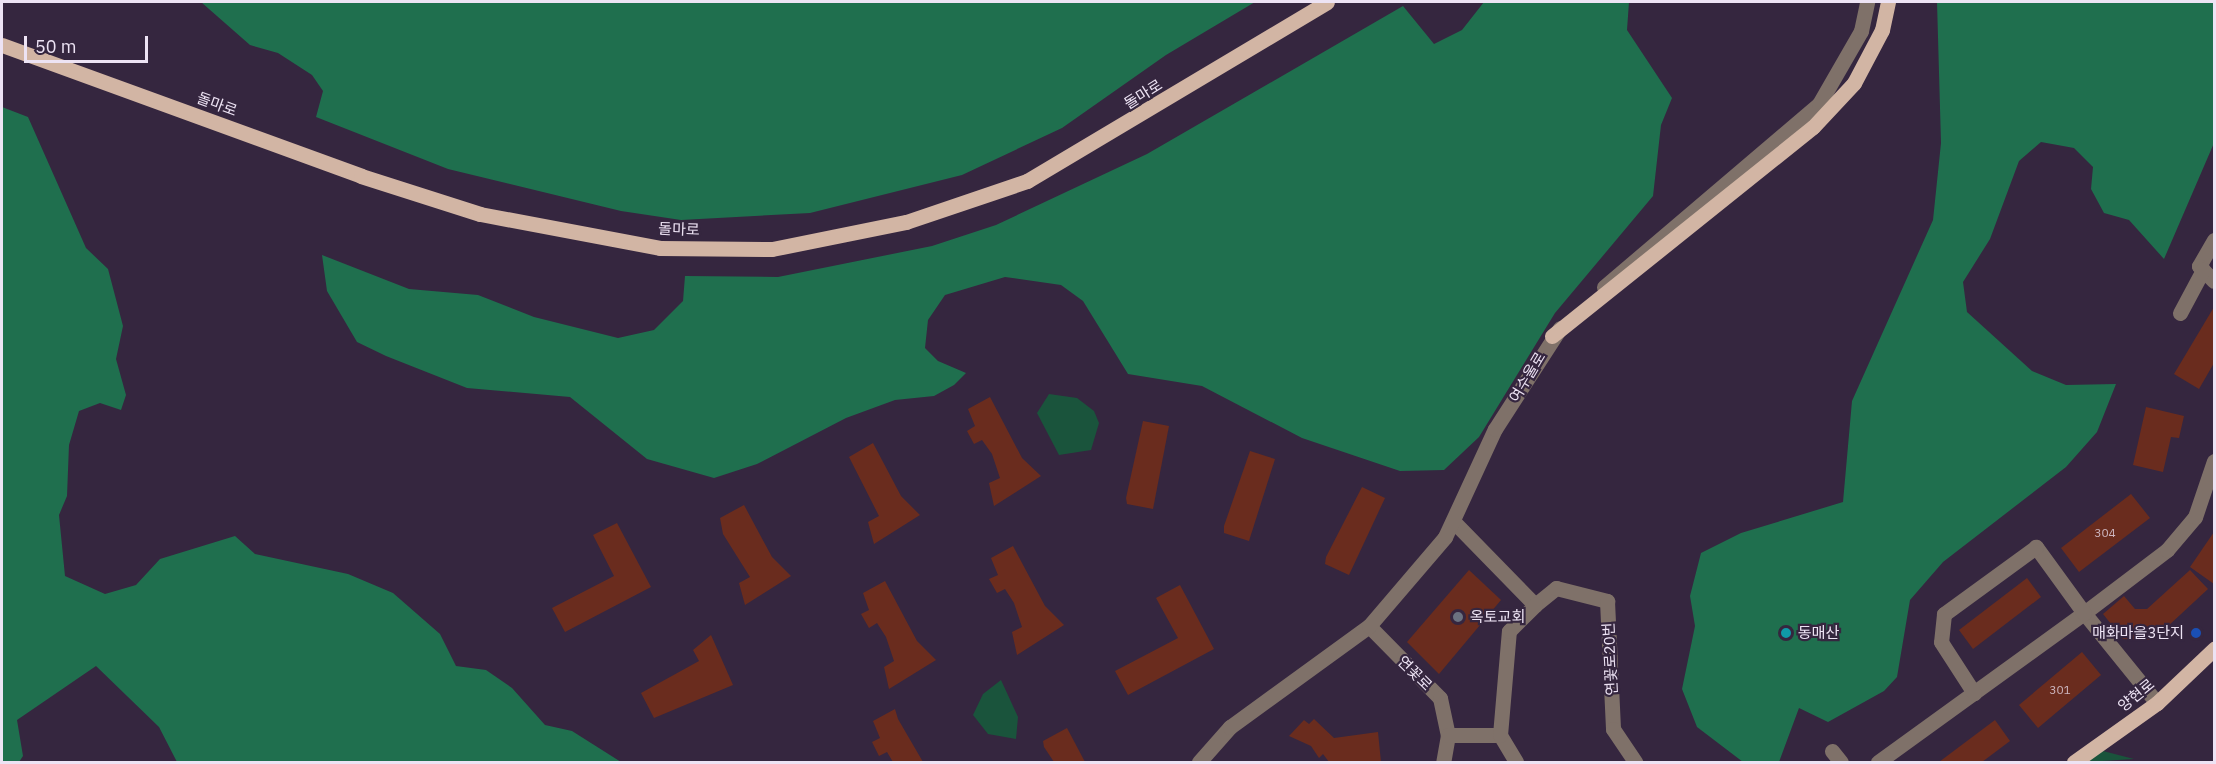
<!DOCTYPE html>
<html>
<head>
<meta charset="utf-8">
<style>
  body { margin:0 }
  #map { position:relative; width:2216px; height:764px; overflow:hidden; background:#35263f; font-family:"IBM Plex Sans","Noto Sans KR",sans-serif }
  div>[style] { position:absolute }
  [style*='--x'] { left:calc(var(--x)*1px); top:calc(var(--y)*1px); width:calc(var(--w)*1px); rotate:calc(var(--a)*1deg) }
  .green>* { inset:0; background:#1a543c }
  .forest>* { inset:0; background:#1f6f4e }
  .building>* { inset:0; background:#6a2c1e }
  .minor>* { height:15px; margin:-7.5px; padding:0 7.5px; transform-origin:7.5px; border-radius:7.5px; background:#7f7169 }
  .major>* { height:15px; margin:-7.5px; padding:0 7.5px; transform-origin:7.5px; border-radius:7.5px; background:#d2b5a4 }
  .dots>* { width:16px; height:16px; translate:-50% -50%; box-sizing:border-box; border:3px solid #35263f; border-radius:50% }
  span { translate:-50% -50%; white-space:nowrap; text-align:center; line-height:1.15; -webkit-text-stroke:4.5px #35263f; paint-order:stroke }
  .number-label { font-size:12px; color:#ccb5be }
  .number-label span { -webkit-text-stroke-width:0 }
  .street-label { font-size:15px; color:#ede3f4 }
  .poi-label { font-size:15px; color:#ede3f4 }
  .left { translate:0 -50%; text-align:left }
  .right { translate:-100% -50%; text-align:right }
  .frame { position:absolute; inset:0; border:3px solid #ede3f4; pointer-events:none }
  .scale { position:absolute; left:24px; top:36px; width:124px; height:27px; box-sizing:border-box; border:3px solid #ede3f4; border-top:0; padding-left:8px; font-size:18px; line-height:21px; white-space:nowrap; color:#ede3f4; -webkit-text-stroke:4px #35263f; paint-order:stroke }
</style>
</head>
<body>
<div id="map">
  <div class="green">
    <i style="clip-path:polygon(1049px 394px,1077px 398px,1094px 411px,1099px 423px,1091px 450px,1059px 455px,1037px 413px)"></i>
    <i style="clip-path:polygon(1001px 680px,1018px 717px,1016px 739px,988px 734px,973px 715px,983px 694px)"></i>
    <i style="clip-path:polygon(2103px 751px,2134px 759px,2087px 762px)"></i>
  </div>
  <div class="forest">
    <i style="clip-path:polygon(201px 2px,1255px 2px,1166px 55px,1062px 128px,962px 175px,810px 213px,681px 220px,621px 211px,448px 169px,316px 117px,323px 91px,312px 75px,278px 53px,250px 45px)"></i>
    <i style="clip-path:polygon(1484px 2px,1629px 2px,1627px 30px,1672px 98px,1661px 125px,1653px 196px,1555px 313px,1479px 437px,1444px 470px,1400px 471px,1302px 438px,1202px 386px,1128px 374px,1083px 301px,1061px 285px,1005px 277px,945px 295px,928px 320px,925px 348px,938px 361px,966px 373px,954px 385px,934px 396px,895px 400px,846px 418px,757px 464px,714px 478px,647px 459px,570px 397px,467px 388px,386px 356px,357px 342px,327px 291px,322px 255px,409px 289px,478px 295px,534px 317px,618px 338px,654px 330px,683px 301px,685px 276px,778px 277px,932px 246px,996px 225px,1147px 154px,1403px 6px,1434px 44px,1462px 30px)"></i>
    <i style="clip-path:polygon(1937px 2px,2214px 2px,2214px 143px,2164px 259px,2129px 220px,2104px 213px,2091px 189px,2093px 167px,2074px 148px,2041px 142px,2019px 161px,1990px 239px,1963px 282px,1967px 312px,2032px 371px,2066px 385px,2116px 384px,2097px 432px,2066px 467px,1943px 562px,1910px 600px,1897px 677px,1884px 691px,1828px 722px,1799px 708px,1779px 762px,1743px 762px,1697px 727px,1682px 689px,1695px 626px,1690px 596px,1701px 553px,1741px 533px,1843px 502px,1852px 401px,1933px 220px,1941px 143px)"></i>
    <i style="clip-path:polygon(2px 107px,28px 117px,86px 248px,108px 269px,123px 326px,116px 359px,126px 395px,121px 410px,100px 403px,79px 411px,69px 445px,67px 496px,59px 515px,65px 576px,105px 594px,136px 585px,160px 559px,235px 536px,255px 554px,348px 574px,393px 593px,440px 634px,456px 666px,486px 670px,512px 688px,545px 725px,572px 731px,621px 762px,177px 762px,159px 727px,96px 666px,17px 720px,23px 756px,19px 762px,2px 762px)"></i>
  </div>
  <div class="building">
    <i style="clip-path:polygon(2214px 307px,2214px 363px,2199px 389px,2174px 374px)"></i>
    <i style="clip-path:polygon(990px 397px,1022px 458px,1041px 476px,994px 506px,989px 483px,1000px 478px,992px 454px,982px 440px,974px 444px,967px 431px,975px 426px,968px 409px)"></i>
    <i style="clip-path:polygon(2146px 407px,2184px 416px,2179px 438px,2171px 437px,2163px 472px,2133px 465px)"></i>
    <i style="clip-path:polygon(1143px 421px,1169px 426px,1153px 509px,1127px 504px,1126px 498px)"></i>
    <i style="clip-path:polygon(873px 443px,901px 496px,920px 515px,874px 544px,868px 522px,879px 516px,849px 457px)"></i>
    <i style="clip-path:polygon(1250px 451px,1275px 459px,1249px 541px,1224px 533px,1224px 526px)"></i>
    <i style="clip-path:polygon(1362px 487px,1385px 498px,1349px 575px,1325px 564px,1326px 557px)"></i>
    <i style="clip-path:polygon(2131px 494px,2150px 518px,2079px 572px,2061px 548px)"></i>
    <i style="clip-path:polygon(744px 505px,772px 557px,791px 576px,745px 605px,739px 583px,750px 577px,723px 534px,720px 518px)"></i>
    <i style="clip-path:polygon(617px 523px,651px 587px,565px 632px,552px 608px,614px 576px,593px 535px)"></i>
    <i style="clip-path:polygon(2214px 532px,2214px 584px,2190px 567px)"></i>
    <i style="clip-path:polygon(1013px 546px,1045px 606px,1064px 625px,1017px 655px,1012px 632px,1022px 627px,1014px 603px,1005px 589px,997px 593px,989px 579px,998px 575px,991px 558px)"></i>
    <i style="clip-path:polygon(1469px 570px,1501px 600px,1439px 674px,1407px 642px)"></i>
    <i style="clip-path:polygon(2190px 570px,2208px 589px,2153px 640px,2123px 639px,2103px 614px,2124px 596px,2135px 609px,2147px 609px)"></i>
    <i style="clip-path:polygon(2027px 578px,2041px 597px,1973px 649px,1959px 630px)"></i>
    <i style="clip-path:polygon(885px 581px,917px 641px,936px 660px,889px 689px,884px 667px,894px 661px,886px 637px,877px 623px,869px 628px,861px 614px,869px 610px,863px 593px)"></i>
    <i style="clip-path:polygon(1180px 585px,1214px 649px,1128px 695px,1115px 671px,1178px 638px,1156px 598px)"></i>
    <i style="clip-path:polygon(711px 635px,733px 685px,654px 718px,641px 693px,699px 661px,693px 650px)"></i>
    <i style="clip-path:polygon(2082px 652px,2101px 675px,2038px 728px,2019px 705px)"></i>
    <i style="clip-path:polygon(895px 709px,898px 719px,923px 762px,893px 762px,887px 752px,879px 756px,872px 742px,880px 738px,873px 721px)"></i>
    <i style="clip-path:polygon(1314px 719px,1334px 738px,1378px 732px,1381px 762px,1329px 762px,1323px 754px,1319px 758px,1311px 746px,1289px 736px,1304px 720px,1309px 724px)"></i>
    <i style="clip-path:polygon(1995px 720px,2010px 741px,1982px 762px,1939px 762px)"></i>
    <i style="clip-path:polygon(1067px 728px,1085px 762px,1054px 762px,1044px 747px,1043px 741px)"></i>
  </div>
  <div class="minor">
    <i style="--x:2214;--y:240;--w:30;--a:120"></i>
    <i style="--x:2199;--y:266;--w:21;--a:45"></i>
    <i style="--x:1604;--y:287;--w:282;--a:-40.4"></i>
    <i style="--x:1819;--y:104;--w:84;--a:-60.1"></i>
    <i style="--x:1861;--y:31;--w:30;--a:-78"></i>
    <i style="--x:2180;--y:313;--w:49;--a:-61.9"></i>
    <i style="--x:1454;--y:522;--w:116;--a:45.7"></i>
    <i style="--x:1535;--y:605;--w:27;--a:-39"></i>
    <i style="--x:1556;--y:588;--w:53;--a:14.3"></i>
    <i style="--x:1607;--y:601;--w:128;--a:87.3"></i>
    <i style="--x:1613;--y:729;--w:40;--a:56"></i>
    <i style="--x:1369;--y:626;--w:101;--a:45.4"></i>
    <i style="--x:1440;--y:698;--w:38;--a:78"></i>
    <i style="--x:1448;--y:735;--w:27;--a:100"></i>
    <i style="--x:2157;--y:703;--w:116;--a:-129"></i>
    <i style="--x:2084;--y:613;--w:104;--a:-37.2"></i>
    <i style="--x:2167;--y:550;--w:43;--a:-49.7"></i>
    <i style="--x:2195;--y:517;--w:59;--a:-71.3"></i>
    <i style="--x:1448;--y:735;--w:52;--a:0"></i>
    <i style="--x:1500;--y:735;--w:31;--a:59"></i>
    <i style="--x:1500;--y:735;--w:104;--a:-85.1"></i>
    <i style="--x:1509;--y:631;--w:37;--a:-45"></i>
    <i style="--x:1832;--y:751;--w:14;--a:51"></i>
    <i style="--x:1199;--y:762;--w:47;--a:-48.5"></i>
    <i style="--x:1230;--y:727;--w:172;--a:-36"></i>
    <i style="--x:1369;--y:626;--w:117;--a:-49.5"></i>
    <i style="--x:1445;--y:537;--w:119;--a:-65.2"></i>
    <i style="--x:1495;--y:429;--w:120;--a:-57.2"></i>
    <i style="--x:1878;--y:762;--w:254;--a:-35.9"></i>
    <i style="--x:2084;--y:613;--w:82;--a:-126"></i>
    <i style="--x:2036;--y:547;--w:114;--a:143.9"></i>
    <i style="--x:1944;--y:614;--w:28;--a:96"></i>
    <i style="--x:1941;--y:642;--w:61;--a:57.1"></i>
  </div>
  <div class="major">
    <i style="--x:2;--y:45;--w:382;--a:20"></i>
    <i style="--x:361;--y:176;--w:125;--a:17.7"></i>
    <i style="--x:480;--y:214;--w:183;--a:10.7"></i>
    <i style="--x:660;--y:248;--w:112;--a:0.5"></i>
    <i style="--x:772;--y:249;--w:137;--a:-11.4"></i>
    <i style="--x:906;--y:222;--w:128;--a:-18.7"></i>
    <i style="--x:1027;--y:181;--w:349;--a:-30.8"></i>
    <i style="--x:1552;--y:336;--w:334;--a:-38.7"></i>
    <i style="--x:1813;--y:127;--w:60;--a:-47"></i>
    <i style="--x:1854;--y:83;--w:60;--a:-62.2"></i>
    <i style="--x:1882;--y:30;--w:29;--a:-78"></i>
    <i style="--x:2074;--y:762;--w:102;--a:-35.4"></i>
    <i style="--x:2157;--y:703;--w:79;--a:-43.5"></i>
  </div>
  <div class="dots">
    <i style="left:1458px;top:617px;background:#6b7280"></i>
    <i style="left:1786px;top:633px;background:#0f9aa8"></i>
    <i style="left:2196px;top:633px;background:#1a4fb4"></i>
  </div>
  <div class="number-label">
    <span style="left:2105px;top:533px">304</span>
    <span style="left:2060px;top:690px">301</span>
  </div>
  <div class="street-label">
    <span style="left:1143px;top:94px;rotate:-32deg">돌마로</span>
    <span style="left:217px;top:104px;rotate:20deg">돌마로</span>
    <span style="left:679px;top:229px;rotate:2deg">돌마로</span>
    <span style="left:1527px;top:377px;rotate:-59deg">여수울로</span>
    <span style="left:1610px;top:659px;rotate:-93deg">연꽃로20번</span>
    <span style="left:1415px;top:673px;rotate:45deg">연꽃로</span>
    <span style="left:2136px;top:695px;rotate:-39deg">양현로</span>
  </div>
  <div class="poi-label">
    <span class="left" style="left:1470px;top:617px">옥토교회</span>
    <span class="left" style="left:1798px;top:633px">동매산</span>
    <span class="right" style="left:2184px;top:633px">매화마을3단지</span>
  </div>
  <div class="frame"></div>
  <div class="scale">50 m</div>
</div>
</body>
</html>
